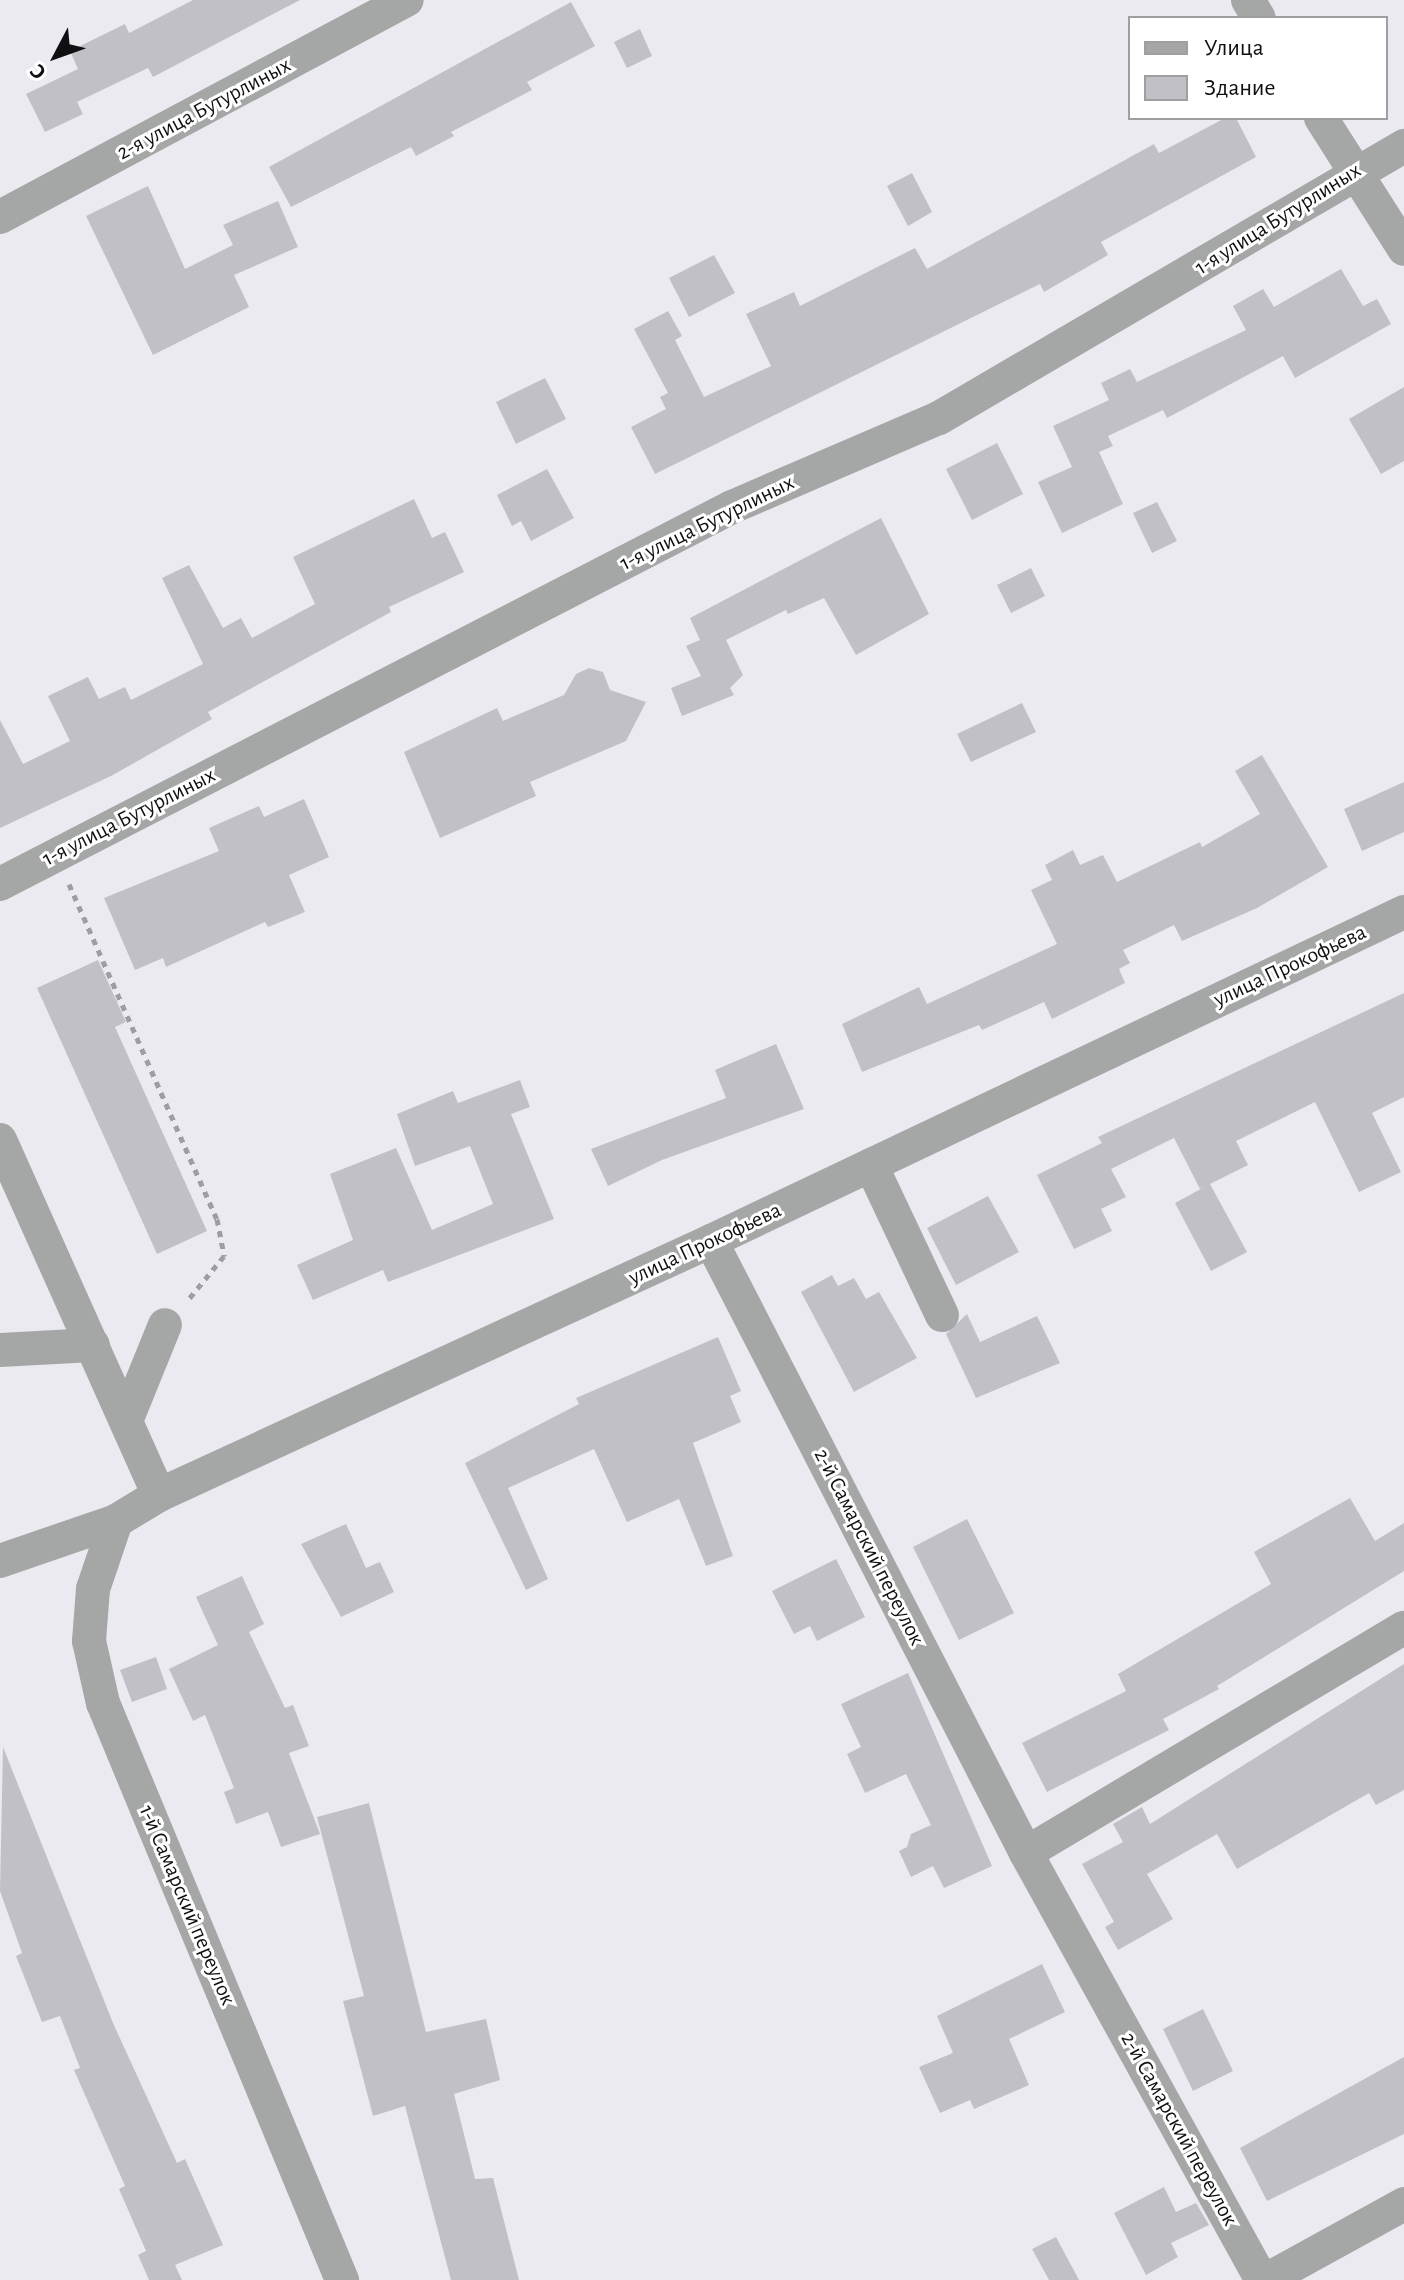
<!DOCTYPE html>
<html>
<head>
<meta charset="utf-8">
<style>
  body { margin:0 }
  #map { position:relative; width:1404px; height:2280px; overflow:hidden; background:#eceaf1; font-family:"Alegreya Sans",sans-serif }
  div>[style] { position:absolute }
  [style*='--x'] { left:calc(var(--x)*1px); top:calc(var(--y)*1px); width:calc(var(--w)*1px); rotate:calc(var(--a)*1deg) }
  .building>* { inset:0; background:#c2c0c7 }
  .path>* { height:5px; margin-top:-2.5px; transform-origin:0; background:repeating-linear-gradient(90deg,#9e9da2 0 6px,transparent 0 12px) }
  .minor>* { height:34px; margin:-17px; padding:0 17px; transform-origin:17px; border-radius:17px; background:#a4a7a6 }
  span { translate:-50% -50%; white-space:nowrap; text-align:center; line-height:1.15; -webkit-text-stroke:6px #fff; paint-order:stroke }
  .street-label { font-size:22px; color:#101012 }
  .legend { position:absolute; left:1128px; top:16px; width:260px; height:104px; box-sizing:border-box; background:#fff; border:2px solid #9f9fa0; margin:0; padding:10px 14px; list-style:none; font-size:24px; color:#101012 }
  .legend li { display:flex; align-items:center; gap:16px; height:40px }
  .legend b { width:40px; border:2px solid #9f9fa0 }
  .north { position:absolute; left:16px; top:16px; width:80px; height:80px; -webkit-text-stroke:6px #fff; paint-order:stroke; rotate:229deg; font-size:22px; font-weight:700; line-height:32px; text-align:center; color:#101012 }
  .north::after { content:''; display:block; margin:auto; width:28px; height:36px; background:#101012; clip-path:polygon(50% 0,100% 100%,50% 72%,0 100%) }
</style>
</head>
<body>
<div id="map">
  <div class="building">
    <i style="clip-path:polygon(193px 0,300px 0,153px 77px,148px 68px,77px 102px,83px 114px,45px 132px,26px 94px,78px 69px,70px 51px,125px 24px,129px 33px)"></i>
    <i style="clip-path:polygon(571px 2px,595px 46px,527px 82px,532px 90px,451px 132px,454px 136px,416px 156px,411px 147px,291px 207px,269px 167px)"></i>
    <i style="clip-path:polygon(640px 29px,652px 56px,627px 68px,614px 42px)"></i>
    <i style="clip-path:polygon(1225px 118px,1236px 118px,1256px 157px,1101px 242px,1108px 255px,1044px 292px,1040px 284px,655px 474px,631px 427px,666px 409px,660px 397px,668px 393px,634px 329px,668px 311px,682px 336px,675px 340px,704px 397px,771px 366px,746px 314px,794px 292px,800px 306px,915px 248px,927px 269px,1154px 144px,1159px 153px)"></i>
    <i style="clip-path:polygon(912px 173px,932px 212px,908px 226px,887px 186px)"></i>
    <i style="clip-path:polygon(148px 186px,185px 269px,233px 245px,223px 225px,278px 201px,298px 247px,234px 275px,249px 307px,153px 355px,86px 216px)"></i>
    <i style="clip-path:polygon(714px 255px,735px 293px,689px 317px,669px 278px)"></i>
    <i style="clip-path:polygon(1341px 269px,1363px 306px,1377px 299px,1391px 324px,1295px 378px,1283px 356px,1167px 418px,1163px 410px,1108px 436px,1113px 446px,1099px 452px,1123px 504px,1062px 533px,1038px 482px,1072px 467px,1053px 426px,1109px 400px,1101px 383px,1130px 369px,1137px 382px,1246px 330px,1233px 306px,1263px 289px,1274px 307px)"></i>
    <i style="clip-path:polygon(545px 378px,566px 419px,516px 444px,496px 402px)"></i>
    <i style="clip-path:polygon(1404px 387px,1404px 461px,1381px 474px,1349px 419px)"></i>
    <i style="clip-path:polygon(997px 443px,1023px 494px,972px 520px,946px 469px)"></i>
    <i style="clip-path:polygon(547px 469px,574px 518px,531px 541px,521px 521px,512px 526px,497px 495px)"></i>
    <i style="clip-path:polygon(414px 499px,432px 538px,445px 532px,464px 572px,389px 607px,391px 612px,208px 712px,212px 719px,111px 776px,0 828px,0 720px,23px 764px,70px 741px,48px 696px,88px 677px,99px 699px,125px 687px,131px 700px,203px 664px,162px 578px,189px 565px,223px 628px,241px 618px,252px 638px,315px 604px,293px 557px)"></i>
    <i style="clip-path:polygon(1157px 502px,1177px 541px,1152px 553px,1133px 513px)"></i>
    <i style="clip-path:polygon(881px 518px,929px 614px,856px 655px,824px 598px,788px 614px,786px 610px,726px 640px,743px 675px,730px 688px,734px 695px,682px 716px,671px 688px,701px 676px,686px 646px,700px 640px,690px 618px)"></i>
    <i style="clip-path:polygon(1031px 568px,1045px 596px,1011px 613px,997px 585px)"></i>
    <i style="clip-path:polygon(589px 668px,603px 672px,610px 690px,646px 702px,626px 741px,530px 782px,536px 796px,440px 838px,404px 752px,497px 708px,503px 721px,564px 695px,576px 674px)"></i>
    <i style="clip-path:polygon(1022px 703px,1036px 732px,971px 762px,957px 734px)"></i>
    <i style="clip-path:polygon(1262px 755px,1328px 867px,1257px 908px,1182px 941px,1174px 925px,1123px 950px,1130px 963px,1119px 969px,1125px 983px,1052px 1019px,1044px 1002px,982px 1030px,979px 1025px,862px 1072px,842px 1024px,919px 987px,927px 1004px,1057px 944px,1031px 890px,1052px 880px,1045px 865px,1073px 850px,1080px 865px,1103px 855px,1117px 882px,1200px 842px,1202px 847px,1260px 814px,1235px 771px)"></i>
    <i style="clip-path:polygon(1404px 782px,1404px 832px,1362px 851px,1344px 809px)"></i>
    <i style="clip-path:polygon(304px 799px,329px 857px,289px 875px,305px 912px,268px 927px,265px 922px,166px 967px,163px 958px,135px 970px,104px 898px,219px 851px,209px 828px,259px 806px,264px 817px)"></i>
    <i style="clip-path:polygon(98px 960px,126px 1022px,115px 1027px,207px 1231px,157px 1254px,37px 988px)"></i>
    <i style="clip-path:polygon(1404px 993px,1404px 1097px,1372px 1113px,1401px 1172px,1359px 1192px,1315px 1102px,1236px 1141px,1248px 1165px,1210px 1184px,1247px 1252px,1211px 1271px,1175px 1203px,1208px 1185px,1200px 1189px,1174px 1138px,1111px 1169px,1126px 1197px,1101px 1209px,1112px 1231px,1074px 1249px,1037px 1175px,1102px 1143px,1098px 1137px)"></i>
    <i style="clip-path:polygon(776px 1044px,804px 1109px,662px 1160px,608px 1186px,591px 1149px,726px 1098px,715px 1070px)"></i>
    <i style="clip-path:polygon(520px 1080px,530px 1107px,511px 1114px,554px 1219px,388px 1282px,383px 1270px,313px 1300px,297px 1265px,353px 1240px,330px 1174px,396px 1148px,432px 1230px,493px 1204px,470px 1146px,415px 1166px,397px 1114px,453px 1091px,458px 1103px)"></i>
    <i style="clip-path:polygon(988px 1196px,1019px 1252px,956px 1285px,927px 1228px)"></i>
    <i style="clip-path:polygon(832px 1275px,838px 1286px,854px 1278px,866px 1299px,879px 1292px,917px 1358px,854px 1392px,801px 1292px)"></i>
    <i style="clip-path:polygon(967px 1314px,980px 1342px,1037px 1316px,1060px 1363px,976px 1398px,946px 1334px)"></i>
    <i style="clip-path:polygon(718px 1337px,741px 1391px,730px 1396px,741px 1422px,693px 1443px,733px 1556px,706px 1566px,679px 1499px,627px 1522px,594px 1449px,508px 1488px,548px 1579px,526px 1590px,465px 1463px,579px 1404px,576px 1398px)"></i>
    <i style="clip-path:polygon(1350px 1498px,1375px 1541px,1404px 1523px,1404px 1571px,1217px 1686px,1219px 1689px,1163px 1719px,1169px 1730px,1047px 1792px,1022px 1743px,1126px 1691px,1118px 1674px,1271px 1584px,1254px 1552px)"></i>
    <i style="clip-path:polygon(967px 1519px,1014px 1613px,959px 1640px,913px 1547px)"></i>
    <i style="clip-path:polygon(346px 1524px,366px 1568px,380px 1562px,394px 1592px,341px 1617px,301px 1544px)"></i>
    <i style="clip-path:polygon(836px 1559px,865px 1617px,817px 1641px,810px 1626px,794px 1634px,772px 1591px)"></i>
    <i style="clip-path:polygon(242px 1576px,264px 1624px,249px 1632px,285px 1708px,293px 1705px,309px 1746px,289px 1753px,320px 1834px,281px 1847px,268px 1812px,236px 1824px,224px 1792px,234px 1788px,205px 1715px,193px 1721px,169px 1669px,218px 1645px,196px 1597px)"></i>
    <i style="clip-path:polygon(156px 1657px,167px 1689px,132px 1702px,120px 1670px)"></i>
    <i style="clip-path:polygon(1404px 1664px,1404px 1790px,1376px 1805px,1369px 1793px,1237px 1869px,1217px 1834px,1147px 1874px,1173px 1919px,1118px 1950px,1105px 1927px,1114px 1922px,1082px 1864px,1123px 1842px,1113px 1824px,1142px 1807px,1150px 1824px)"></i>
    <i style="clip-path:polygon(908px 1673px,992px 1866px,944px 1888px,933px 1866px,911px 1877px,899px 1851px,907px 1847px,911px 1834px,931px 1825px,906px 1774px,865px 1793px,847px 1754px,861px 1747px,841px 1704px)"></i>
    <i style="clip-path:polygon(3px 1747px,113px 2023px,177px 2163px,185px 2159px,223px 2245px,175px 2265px,182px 2280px,149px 2280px,138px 2255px,146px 2251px,119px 2189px,125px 2186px,74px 2070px,80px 2068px,60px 2016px,42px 2022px,16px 1956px,22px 1953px,0 1891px)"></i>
    <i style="clip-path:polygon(369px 1803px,426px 2032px,486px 2019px,500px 2080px,454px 2094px,475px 2179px,493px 2178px,519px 2280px,451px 2280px,405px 2106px,373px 2116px,343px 2001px,364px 1996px,317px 1817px)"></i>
    <i style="clip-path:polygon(1042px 1964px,1065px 2012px,1009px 2039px,1029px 2085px,974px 2109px,970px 2100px,940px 2113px,919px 2067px,953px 2053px,937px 2016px)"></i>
    <i style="clip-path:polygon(1203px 2009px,1233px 2071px,1193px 2091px,1163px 2029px)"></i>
    <i style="clip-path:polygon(1404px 2057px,1404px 2134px,1267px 2201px,1240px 2148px)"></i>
    <i style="clip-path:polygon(1164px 2187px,1176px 2212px,1196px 2203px,1209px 2225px,1171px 2243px,1178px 2257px,1146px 2275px,1114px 2213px)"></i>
    <i style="clip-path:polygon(1056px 2237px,1079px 2280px,1049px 2280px,1032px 2249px)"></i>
  </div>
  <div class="path">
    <i style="--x:69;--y:884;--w:366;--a:66.2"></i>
    <i style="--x:217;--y:1219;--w:38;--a:79"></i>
    <i style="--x:224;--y:1256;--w:58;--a:129.4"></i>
  </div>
  <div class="minor">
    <i style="--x:1248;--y:0;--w:21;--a:59"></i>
    <i style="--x:1321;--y:118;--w:155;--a:57.6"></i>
    <i style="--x:0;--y:217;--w:461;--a:-28.1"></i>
    <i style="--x:0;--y:884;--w:823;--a:-27.25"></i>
    <i style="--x:732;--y:507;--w:225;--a:-23.3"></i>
    <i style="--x:939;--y:418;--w:539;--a:-30.33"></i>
    <i style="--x:0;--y:1140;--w:389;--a:65.9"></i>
    <i style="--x:871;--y:1165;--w:166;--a:64.7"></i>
    <i style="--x:711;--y:1241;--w:688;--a:62.76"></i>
    <i style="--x:1026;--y:1853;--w:488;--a:61.1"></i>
    <i style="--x:0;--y:1350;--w:93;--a:-3.1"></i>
    <i style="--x:128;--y:1416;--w:98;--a:-67.9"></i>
    <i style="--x:116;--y:1521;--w:72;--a:108.7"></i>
    <i style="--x:93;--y:1589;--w:52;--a:94.4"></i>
    <i style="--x:89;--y:1641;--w:64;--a:77.3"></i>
    <i style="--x:103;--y:1703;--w:625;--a:67.5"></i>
    <i style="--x:0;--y:1561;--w:123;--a:-19"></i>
    <i style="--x:116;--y:1521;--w:50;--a:-31.2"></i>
    <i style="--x:159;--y:1495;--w:608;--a:-24.71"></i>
    <i style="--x:711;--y:1241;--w:767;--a:-25.4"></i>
    <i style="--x:1026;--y:1853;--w:440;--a:-30.8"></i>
    <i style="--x:1266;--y:2280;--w:158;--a:-28.8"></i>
  </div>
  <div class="street-label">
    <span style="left:204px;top:109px;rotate:-28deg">2-я улица Бутурлиных</span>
    <span style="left:1278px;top:219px;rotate:-32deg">1-я улица Бутурлиных</span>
    <span style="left:707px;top:523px;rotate:-26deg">1-я улица Бутурлиных</span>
    <span style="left:129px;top:817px;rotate:-27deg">1-я улица Бутурлиных</span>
    <span style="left:1290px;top:966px;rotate:-25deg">улица Прокофьева</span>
    <span style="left:705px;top:1244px;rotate:-25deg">улица Прокофьева</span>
    <span style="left:869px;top:1547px;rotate:63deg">2-й Самарский переулок</span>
    <span style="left:187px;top:1905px;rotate:67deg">1-й Самарский переулок</span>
    <span style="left:1179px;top:2129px;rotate:61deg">2-й Самарский переулок</span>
  </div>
  <ul class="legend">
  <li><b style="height:10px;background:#a4a7a6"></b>Улица</li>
  <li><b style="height:22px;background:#c2c0c7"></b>Здание</li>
  </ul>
  <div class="north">С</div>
</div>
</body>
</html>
